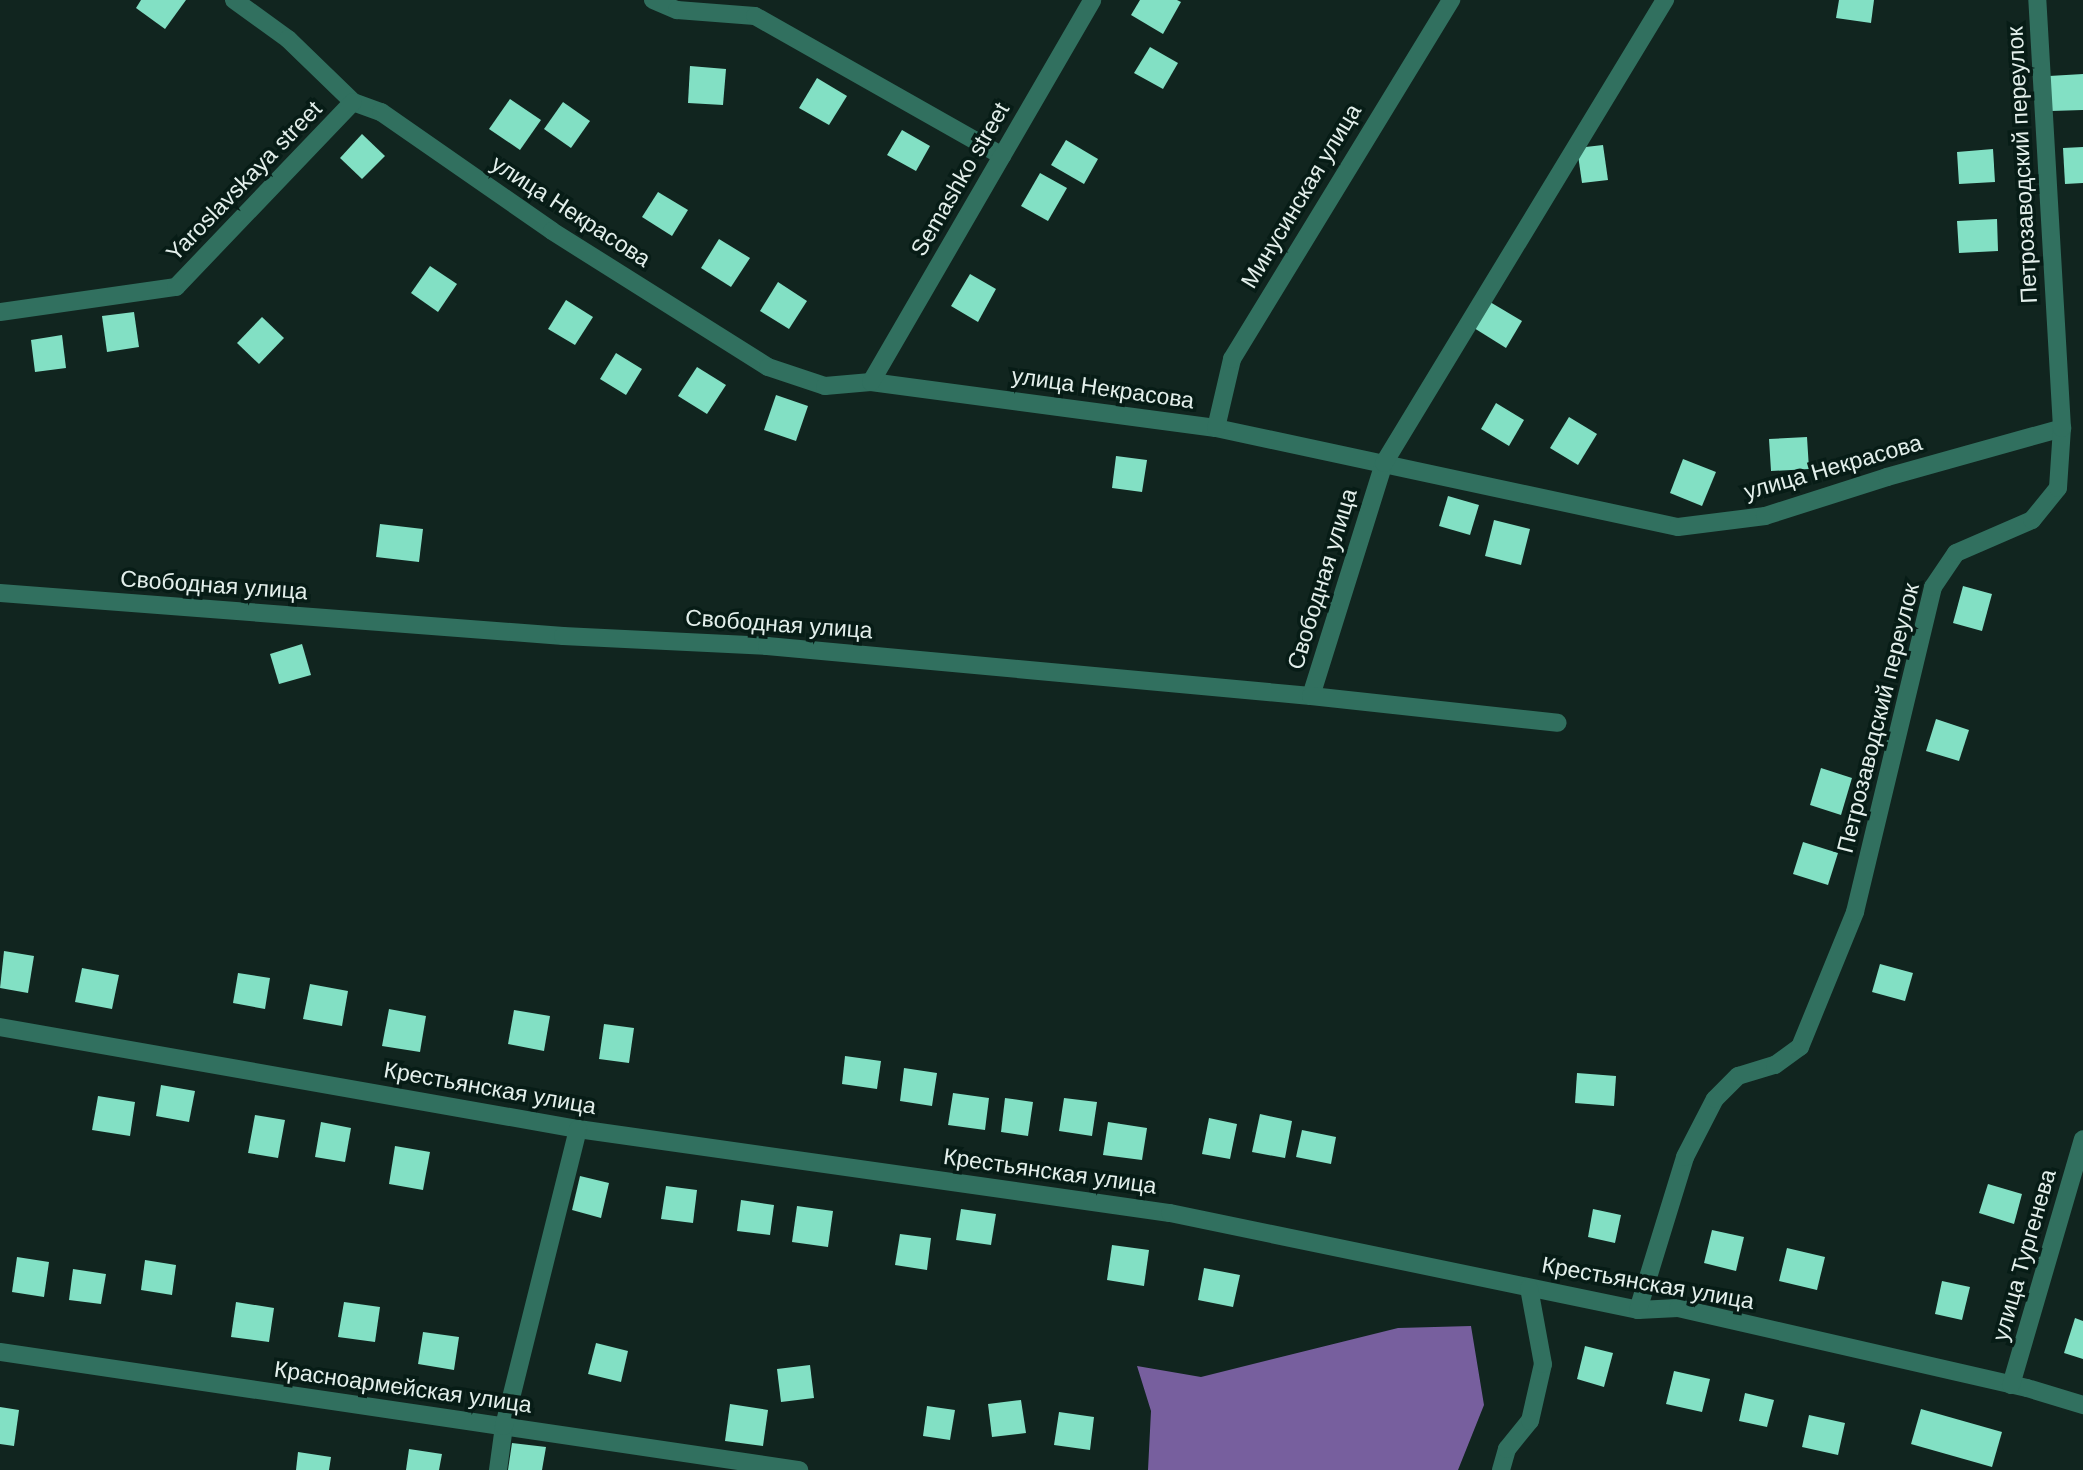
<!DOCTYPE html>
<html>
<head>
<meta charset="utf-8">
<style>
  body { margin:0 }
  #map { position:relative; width:2083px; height:1470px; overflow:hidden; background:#11251f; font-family:Helvetica,sans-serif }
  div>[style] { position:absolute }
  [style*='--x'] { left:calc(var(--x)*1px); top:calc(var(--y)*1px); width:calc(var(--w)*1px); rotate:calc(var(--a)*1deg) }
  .water>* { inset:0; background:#775f9e }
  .building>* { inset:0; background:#82e0c4 }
  .minor>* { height:18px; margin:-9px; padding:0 9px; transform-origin:9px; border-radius:9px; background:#31705f }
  span { translate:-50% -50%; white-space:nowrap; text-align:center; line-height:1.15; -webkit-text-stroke:7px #071c16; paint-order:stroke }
  .street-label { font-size:23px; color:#e3efeb }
</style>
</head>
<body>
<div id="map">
  <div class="water">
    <i style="clip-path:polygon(1471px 1326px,1484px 1405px,1458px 1470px,1148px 1470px,1151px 1411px,1137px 1366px,1201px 1377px,1398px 1328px)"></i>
  </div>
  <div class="building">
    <i style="clip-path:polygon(141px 0,186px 0,165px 29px,136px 8px)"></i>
    <i style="clip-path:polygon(1140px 0,1177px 0,1181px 2px,1163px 34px,1131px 15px)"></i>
    <i style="clip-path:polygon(1839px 0,1874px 0,1871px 23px,1836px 18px)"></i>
    <i style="clip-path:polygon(1150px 47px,1178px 63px,1163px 89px,1134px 73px)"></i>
    <i style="clip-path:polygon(690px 66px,726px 69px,723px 105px,688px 103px)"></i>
    <i style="clip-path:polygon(2083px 74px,2083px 110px,2051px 111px,2049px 76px)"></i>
    <i style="clip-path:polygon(817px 78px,847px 96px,829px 125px,799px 108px)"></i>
    <i style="clip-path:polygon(510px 99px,541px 120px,520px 150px,489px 129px)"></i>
    <i style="clip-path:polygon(563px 102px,590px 121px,571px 148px,544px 129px)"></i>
    <i style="clip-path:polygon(902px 130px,930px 146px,916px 171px,887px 155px)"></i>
    <i style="clip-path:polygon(362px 134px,385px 156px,362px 179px,340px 158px)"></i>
    <i style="clip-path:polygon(1066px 140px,1098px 159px,1084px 184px,1051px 165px)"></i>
    <i style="clip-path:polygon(1603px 145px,1608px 180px,1582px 183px,1577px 148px)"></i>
    <i style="clip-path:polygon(2083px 147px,2083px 183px,2065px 184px,2063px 148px)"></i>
    <i style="clip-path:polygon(1993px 149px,1995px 182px,1959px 184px,1957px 152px)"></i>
    <i style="clip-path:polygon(1040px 173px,1067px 188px,1048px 221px,1021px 206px)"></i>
    <i style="clip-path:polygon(658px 192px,688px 210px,672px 236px,642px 217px)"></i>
    <i style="clip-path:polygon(1997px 219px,1998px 251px,1959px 253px,1957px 221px)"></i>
    <i style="clip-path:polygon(719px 239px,750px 258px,731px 287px,701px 268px)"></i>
    <i style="clip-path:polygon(430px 266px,457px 284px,438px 312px,411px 293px)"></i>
    <i style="clip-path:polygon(970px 274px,996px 289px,978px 322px,951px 306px)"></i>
    <i style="clip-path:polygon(778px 282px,807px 301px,789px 329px,760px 311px)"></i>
    <i style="clip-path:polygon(566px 300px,593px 317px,575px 345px,548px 329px)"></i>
    <i style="clip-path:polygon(1490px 302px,1522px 321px,1506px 348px,1474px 328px)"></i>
    <i style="clip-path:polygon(134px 312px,139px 347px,107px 352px,102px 316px)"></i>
    <i style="clip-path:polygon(262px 317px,284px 338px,259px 364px,237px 343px)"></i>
    <i style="clip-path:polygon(62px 335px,66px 368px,35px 372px,31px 340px)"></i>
    <i style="clip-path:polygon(616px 353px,642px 369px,626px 395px,600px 379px)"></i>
    <i style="clip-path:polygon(697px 367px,726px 385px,707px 414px,678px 396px)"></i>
    <i style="clip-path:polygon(776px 395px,808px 406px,796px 441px,764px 430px)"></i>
    <i style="clip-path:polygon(1496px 403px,1524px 420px,1509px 446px,1481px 429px)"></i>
    <i style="clip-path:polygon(1569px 417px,1597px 434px,1578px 465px,1550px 448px)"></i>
    <i style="clip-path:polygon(1807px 437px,1809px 469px,1771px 471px,1769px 439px)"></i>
    <i style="clip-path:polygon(1116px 456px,1147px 460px,1142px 492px,1112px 488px)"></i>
    <i style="clip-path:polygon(1683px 459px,1716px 472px,1702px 506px,1670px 493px)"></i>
    <i style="clip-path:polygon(1448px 496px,1479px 505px,1470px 535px,1439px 526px)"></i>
    <i style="clip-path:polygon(1494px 520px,1530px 529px,1521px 565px,1485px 556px)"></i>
    <i style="clip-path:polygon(380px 524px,423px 529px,419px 562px,376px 557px)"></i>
    <i style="clip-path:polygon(1963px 586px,1992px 594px,1982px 631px,1953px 623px)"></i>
    <i style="clip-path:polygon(302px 644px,311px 675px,279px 684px,270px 654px)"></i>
    <i style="clip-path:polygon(1936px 719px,1969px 730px,1959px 761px,1926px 751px)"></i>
    <i style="clip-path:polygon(1821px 768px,1852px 778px,1841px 815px,1810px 805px)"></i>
    <i style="clip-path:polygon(1803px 842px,1838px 853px,1828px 885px,1793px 874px)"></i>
    <i style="clip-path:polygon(4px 951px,34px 956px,28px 993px,0 988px)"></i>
    <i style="clip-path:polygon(1880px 964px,1913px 973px,1905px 1001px,1872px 992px)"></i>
    <i style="clip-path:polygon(82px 968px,119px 975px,112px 1009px,75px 1002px)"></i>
    <i style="clip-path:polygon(238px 973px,270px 978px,265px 1009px,233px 1003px)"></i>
    <i style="clip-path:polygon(310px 984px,348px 991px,342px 1026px,303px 1019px)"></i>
    <i style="clip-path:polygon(389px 1009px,426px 1016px,420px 1052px,382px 1046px)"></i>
    <i style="clip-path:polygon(514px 1010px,550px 1016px,544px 1051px,508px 1044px)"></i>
    <i style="clip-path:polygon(604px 1024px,634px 1028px,629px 1063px,599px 1059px)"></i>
    <i style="clip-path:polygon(845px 1056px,881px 1061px,877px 1089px,842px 1084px)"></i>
    <i style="clip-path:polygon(904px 1068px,937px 1073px,932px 1106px,900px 1101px)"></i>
    <i style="clip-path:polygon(1577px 1073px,1616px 1076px,1614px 1106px,1575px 1103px)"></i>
    <i style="clip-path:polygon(161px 1085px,195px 1091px,189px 1122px,156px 1116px)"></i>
    <i style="clip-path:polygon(953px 1093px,989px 1098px,985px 1130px,948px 1125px)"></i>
    <i style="clip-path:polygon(98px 1096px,135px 1102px,130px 1136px,92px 1130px)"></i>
    <i style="clip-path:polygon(1005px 1098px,1033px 1102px,1028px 1136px,1001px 1132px)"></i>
    <i style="clip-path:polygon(1064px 1098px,1097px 1102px,1092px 1136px,1059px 1131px)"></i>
    <i style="clip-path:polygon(1260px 1114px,1292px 1121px,1285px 1158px,1252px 1152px)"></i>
    <i style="clip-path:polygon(255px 1115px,285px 1120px,278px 1158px,248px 1153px)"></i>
    <i style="clip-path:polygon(1209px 1118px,1237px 1124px,1230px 1159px,1202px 1154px)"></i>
    <i style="clip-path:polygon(321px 1122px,351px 1128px,345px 1162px,315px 1157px)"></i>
    <i style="clip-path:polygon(1108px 1122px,1147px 1128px,1142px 1160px,1103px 1155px)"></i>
    <i style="clip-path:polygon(1302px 1130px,1336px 1137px,1331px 1164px,1296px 1157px)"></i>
    <i style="clip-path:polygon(395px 1146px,430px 1152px,423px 1190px,389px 1184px)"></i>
    <i style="clip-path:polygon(580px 1176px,609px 1183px,601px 1218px,572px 1210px)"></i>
    <i style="clip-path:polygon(1988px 1184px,2022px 1194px,2014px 1224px,1979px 1213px)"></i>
    <i style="clip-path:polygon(666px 1186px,697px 1190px,693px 1223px,661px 1219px)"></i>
    <i style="clip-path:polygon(741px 1200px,774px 1205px,770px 1235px,737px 1231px)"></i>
    <i style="clip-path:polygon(797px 1206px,833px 1211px,828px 1247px,792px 1242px)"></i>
    <i style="clip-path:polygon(961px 1209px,996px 1214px,991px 1245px,956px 1240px)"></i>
    <i style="clip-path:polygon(1593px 1209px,1621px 1215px,1615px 1243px,1588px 1237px)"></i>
    <i style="clip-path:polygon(1712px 1230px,1744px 1237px,1736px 1271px,1704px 1263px)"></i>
    <i style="clip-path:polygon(900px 1234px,931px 1238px,927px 1270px,895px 1265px)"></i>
    <i style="clip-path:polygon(1112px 1245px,1149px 1250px,1144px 1286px,1107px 1280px)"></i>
    <i style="clip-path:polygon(1787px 1248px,1825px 1257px,1817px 1290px,1779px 1281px)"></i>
    <i style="clip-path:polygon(17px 1257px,49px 1262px,44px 1297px,12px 1292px)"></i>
    <i style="clip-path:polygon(145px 1260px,176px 1265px,172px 1295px,141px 1290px)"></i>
    <i style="clip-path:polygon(1204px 1268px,1240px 1275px,1233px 1307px,1198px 1300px)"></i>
    <i style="clip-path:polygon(73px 1269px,106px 1274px,101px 1304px,69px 1300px)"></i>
    <i style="clip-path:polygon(1942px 1281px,1970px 1287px,1962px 1320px,1935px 1314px)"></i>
    <i style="clip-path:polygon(236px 1302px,274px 1308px,269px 1342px,231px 1337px)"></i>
    <i style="clip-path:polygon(344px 1302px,380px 1307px,375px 1342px,338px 1337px)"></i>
    <i style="clip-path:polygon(2075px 1318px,2083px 1321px,2083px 1359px,2064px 1353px)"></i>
    <i style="clip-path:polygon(423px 1332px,459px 1337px,454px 1370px,418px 1364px)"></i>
    <i style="clip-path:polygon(596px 1343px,628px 1351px,621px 1382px,588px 1374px)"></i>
    <i style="clip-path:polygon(1585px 1346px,1613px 1353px,1604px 1387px,1577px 1379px)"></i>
    <i style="clip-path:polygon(810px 1365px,814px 1398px,781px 1402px,777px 1369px)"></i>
    <i style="clip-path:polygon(1674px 1371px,1710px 1379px,1702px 1412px,1666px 1404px)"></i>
    <i style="clip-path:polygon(1745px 1393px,1774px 1400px,1767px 1427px,1739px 1421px)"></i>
    <i style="clip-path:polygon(1021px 1400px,1026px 1433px,992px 1437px,988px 1404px)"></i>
    <i style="clip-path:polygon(730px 1404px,768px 1410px,763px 1446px,725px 1441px)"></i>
    <i style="clip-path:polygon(927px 1406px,955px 1410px,950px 1440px,923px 1436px)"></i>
    <i style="clip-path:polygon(0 1407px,19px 1410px,14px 1446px,0 1444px)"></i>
    <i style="clip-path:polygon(1921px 1409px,2002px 1432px,1992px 1467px,1911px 1444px)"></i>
    <i style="clip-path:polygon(1059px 1412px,1094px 1417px,1090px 1450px,1054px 1445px)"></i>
    <i style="clip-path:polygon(1809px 1415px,1845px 1423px,1838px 1455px,1802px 1447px)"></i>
    <i style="clip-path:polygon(512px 1443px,546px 1447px,542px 1470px,508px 1470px)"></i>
    <i style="clip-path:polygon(409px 1449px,442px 1454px,439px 1470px,406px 1470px)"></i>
    <i style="clip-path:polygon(298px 1452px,331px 1457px,329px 1470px,296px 1470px)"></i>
  </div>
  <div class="minor">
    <i style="--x:234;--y:0;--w:67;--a:35.8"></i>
    <i style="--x:288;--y:39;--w:91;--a:44.1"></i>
    <i style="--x:353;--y:102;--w:30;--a:20"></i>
    <i style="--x:381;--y:112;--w:208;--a:34.8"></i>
    <i style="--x:552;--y:231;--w:255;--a:32.2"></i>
    <i style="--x:768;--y:367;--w:60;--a:18.4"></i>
    <i style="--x:825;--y:386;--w:46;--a:-5"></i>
    <i style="--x:871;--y:382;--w:348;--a:7.6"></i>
    <i style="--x:1216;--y:428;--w:472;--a:12.1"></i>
    <i style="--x:1678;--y:527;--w:88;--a:-7.2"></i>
    <i style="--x:1765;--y:516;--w:128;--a:-17.7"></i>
    <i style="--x:1887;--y:477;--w:182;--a:-15.6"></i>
    <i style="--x:653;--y:0;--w:26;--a:23"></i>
    <i style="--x:677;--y:10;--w:78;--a:4.4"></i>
    <i style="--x:755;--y:16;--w:284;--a:29.5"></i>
    <i style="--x:0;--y:312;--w:178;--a:-8.1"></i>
    <i style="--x:176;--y:287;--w:256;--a:-46.3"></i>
    <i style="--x:871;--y:382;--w:441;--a:-59.9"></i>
    <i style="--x:1216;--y:428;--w:71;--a:-76.9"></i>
    <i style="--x:1232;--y:359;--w:421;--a:-58.6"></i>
    <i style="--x:0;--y:593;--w:565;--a:4.37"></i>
    <i style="--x:563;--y:636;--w:204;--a:2.8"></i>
    <i style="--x:767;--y:646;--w:546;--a:5.25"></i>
    <i style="--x:1311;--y:696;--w:244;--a:-72.6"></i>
    <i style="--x:1384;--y:463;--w:542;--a:-58.75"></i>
    <i style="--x:1311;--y:696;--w:248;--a:6.2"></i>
    <i style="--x:0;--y:1027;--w:587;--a:10.01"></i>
    <i style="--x:578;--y:1129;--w:598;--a:8.08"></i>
    <i style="--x:1170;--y:1213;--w:478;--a:11.7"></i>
    <i style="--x:1638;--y:1310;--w:40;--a:-2.9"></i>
    <i style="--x:1678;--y:1308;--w:358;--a:12.9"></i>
    <i style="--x:2027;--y:1388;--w:59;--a:16.9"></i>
    <i style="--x:1638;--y:1310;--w:160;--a:-72.9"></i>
    <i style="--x:1685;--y:1157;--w:65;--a:-62.7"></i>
    <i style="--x:1715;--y:1099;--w:33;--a:-45"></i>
    <i style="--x:1738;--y:1076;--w:39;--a:-17"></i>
    <i style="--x:1775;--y:1065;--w:31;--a:-36"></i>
    <i style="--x:1800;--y:1047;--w:146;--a:-67.8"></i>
    <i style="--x:1855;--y:912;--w:334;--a:-76.5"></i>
    <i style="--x:1933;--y:587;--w:41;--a:-55.9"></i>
    <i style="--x:1956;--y:553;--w:83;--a:-23.5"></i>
    <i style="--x:2032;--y:520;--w:41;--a:-50.9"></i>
    <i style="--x:2058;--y:488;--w:60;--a:-86.2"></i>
    <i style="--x:2062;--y:428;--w:429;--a:-93.3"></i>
    <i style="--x:0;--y:1352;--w:808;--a:8.4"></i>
    <i style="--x:2011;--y:1385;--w:256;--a:-73.7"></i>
    <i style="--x:498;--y:1470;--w:44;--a:-82.2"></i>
    <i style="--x:504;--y:1426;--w:306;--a:-76"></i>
    <i style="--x:1501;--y:1470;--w:22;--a:-74"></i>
    <i style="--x:1507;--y:1449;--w:36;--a:-51"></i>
    <i style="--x:1530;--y:1421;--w:58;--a:-77.2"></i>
    <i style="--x:1543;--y:1364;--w:77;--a:-100.4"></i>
  </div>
  <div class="street-label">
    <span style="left:2022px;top:165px;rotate:-93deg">Петрозаводский переулок</span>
    <span style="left:960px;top:179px;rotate:-60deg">Semashko street</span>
    <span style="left:244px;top:181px;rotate:-46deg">Yaroslavskaya street</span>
    <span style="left:1301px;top:196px;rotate:-59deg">Минусинская улица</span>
    <span style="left:571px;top:211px;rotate:33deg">улица Некрасова</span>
    <span style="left:1103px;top:388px;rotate:8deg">улица Некрасова</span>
    <span style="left:1833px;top:467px;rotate:-16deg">улица Некрасова</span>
    <span style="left:1322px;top:579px;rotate:-73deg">Свободная улица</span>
    <span style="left:214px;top:585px;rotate:4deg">Свободная улица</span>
    <span style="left:779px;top:624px;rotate:4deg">Свободная улица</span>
    <span style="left:1878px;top:718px;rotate:-76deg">Петрозаводский переулок</span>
    <span style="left:490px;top:1088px;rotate:10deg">Крестьянская улица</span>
    <span style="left:1050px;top:1171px;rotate:8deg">Крестьянская улица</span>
    <span style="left:2024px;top:1255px;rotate:-74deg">улица Тургенева</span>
    <span style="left:1648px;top:1283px;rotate:10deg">Крестьянская улица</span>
    <span style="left:403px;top:1387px;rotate:8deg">Красноармейская улица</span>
  </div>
</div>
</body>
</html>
